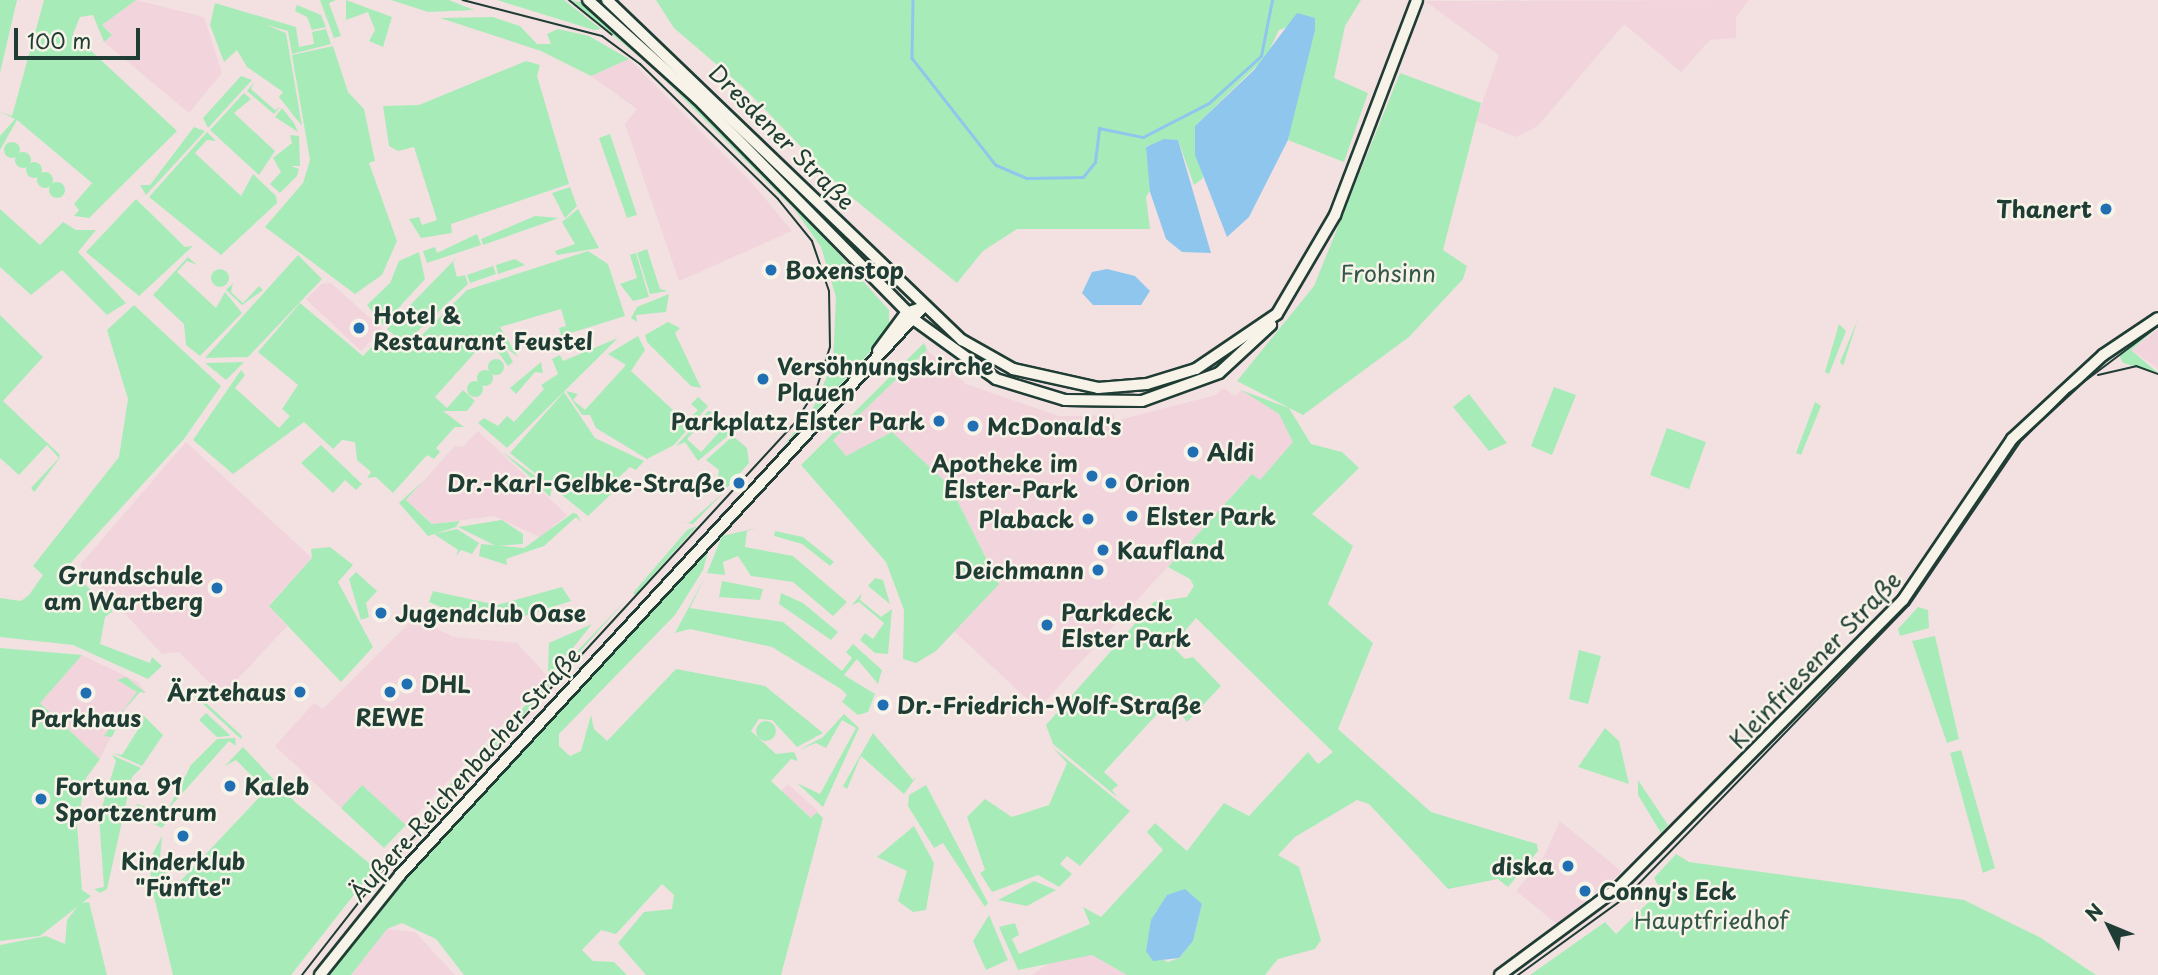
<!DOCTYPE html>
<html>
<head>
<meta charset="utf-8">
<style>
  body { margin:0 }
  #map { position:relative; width:2158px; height:975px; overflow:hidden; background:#f3e1e1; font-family:"Playpen Sans",sans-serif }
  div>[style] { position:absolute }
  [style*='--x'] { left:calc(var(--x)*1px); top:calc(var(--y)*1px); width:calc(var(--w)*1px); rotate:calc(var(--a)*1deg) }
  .built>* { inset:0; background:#f1d4dc }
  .green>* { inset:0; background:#a7ecb8 }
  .round { border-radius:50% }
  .water>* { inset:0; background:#8fc6ee }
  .stream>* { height:2.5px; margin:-1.25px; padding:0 1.25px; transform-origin:1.25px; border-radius:1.25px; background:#8fc6ee }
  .roads { filter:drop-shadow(2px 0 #1f3d34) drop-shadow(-2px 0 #1f3d34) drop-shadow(0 2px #1f3d34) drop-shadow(0 -2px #1f3d34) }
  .secondary>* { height:10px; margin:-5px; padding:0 5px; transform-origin:5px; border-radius:5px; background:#f7f3e8 }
  .primary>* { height:10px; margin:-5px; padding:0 5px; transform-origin:5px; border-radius:5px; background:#f7f3e8 }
  .tram>* { height:2px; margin:-1px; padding:0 1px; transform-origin:1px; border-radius:1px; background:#1f3d34 }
  .dots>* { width:19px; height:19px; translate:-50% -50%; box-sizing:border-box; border:4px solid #f7f3e8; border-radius:50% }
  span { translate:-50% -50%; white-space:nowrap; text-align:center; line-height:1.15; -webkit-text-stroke:5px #f7f3e8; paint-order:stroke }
  .street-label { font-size:23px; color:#1f3d34 }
  .poi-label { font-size:23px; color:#1f3d34; font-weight:700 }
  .right { translate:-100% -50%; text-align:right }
  .left { translate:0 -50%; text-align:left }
  .park-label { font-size:23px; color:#335748 }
  .north { position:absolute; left:2074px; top:891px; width:70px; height:70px; -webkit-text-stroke:5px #f7f3e8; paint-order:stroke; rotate:313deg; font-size:19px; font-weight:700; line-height:28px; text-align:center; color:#1f3d34 }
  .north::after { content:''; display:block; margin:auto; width:24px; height:32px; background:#1f3d34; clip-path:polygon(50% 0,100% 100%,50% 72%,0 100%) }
  .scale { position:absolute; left:14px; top:28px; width:126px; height:32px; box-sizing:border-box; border:4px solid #1f3d34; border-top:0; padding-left:9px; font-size:21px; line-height:24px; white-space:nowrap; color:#1f3d34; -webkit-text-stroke:5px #f7f3e8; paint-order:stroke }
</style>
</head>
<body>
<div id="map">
  <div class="built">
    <i style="clip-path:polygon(136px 0,204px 17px,222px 73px,189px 113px,104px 42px,112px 34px,102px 25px)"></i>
    <i style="clip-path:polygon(1749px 0,1736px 17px,1736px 38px,1710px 40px,1681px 72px,1624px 24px,1538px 126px,1516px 137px,1476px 121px,1499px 55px,1425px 1px)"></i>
    <i style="clip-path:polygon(629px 59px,753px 184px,792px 231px,679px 281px,625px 124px,637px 109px,591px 76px)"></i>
    <i style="clip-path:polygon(331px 283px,382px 329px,361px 351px,306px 299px,321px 284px)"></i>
    <i style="clip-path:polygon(2158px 329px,2158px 368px,2131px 350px)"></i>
    <i style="clip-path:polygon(927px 350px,966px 384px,1059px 416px,1114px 415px,1115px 421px,1216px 395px,1223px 388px,1235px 396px,1241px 390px,1279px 414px,1294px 442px,1260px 480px,1252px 474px,1038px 709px,954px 631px,999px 583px,952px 490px,846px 456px,833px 440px)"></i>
    <i style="clip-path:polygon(478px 431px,567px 515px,540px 537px,494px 516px,433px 524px,406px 500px,455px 446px,463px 447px)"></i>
    <i style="clip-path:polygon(186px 442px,312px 558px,269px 605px,287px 626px,222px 696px,179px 652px,162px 654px,80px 565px)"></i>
    <i style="clip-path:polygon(415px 617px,453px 637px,517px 643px,548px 677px,406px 825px,362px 785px,341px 808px,275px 746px,314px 703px,323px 709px)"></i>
    <i style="clip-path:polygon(82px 655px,138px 682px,146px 693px,140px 692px,124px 710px,100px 759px,39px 702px)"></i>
    <i style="clip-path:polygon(788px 784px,818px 811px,812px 818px,781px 791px)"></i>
    <i style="clip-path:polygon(1560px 821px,1622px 872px,1557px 924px,1516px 891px,1543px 858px)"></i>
    <i style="clip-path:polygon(387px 929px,415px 932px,455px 975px,351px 975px)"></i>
    <i style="clip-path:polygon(1092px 955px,1127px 975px,1032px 975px,1052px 961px)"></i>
  </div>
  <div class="green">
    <i style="clip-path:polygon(0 0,17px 0,0 73px)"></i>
    <i style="clip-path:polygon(44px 0,136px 0,102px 25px,112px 35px,104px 42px,93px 15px,80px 17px,73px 34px,177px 131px,89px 218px,74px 216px,79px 210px,74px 204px,92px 183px,17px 120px,0 150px,0 136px,15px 119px,0 112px,12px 116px)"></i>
    <i style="clip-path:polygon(320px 0,336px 0,329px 3px,341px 36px,334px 38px)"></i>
    <i style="clip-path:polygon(346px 0,392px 17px,383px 47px,369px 41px,375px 30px,368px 12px,346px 20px)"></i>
    <i style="clip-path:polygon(391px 0,449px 0,474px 10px,428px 12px)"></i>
    <i style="clip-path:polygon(497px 0,564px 0,601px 29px,594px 30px)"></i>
    <i style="clip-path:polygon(571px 0,584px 3px,667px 75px,782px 191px,889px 310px,889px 324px,869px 353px,782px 448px,814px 406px,833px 362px,836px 297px,821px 247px,795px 210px,655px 70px)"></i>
    <i style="clip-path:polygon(656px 0,1361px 0,1345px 26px,1334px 78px,1368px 93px,1344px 162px,1288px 140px,1315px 18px,1279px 30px,1266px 57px,1195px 126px,1203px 178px,1194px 185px,1178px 140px,1146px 146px,1153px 186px,1146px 197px,1150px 229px,1017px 229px,983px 251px,957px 283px,844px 191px,744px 88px,674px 28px)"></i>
    <i style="clip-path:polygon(215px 3px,296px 27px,299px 47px,314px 44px,312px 32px,326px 29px,331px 44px,292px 54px,288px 31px,266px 25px,286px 33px,302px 126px,279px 97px,283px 92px,247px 67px,237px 50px,224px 62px,210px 25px)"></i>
    <i style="clip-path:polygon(297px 5px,321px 15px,326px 27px,312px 30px,307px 17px,295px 11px)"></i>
    <i style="clip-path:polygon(493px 17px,520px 26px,537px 44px,551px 44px,547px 34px,558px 29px,589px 36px,629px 59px,591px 76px,541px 51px,440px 18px)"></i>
    <i style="clip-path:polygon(333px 46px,348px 92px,364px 109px,375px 161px,369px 163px,397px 241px,382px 275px,355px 294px,265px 227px,303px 183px,310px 160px,292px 55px)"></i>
    <i style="clip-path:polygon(526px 61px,540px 65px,537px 76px,569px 184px,451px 224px,452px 233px,421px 238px,409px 219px,419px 217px,422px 225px,437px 220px,414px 147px,398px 151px,389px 146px,383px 106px,419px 105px)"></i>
    <i style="clip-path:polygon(1400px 73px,1481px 103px,1443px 250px,1467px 266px,1463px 279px,1409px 337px,1303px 415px,1237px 381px,1314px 286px)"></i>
    <i style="clip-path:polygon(241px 76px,252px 80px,208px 128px,203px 118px)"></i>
    <i style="clip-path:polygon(254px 82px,251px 89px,275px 110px,280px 107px,274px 114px,247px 91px)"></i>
    <i style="clip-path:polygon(244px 93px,251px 99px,234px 113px,275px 151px,259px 175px,210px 130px)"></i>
    <i style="clip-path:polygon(282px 108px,294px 123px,298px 132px,275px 117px)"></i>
    <i style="clip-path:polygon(194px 127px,205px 131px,146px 195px,140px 185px,150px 185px)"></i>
    <i style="clip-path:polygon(207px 132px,216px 141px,207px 140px,195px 153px,241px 196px,253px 174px,276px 196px,277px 203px,221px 255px,149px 197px)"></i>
    <i style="clip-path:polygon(610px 134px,637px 215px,627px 218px,599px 138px)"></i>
    <i style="clip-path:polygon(290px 135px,299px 136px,300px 166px,291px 166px,299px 169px,297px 176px,280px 193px,270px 184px,281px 172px,273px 158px,292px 143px)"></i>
    <i class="round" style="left:4px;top:142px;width:16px;height:16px"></i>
    <i class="round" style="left:15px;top:152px;width:16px;height:16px"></i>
    <i class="round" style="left:26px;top:162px;width:16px;height:16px"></i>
    <i class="round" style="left:37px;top:172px;width:16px;height:16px"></i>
    <i class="round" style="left:49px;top:182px;width:16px;height:16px"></i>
    <i style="clip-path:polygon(570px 187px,577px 206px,565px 218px,552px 193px)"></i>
    <i style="clip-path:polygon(136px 199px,185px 247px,193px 246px,139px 296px,86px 252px)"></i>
    <i style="clip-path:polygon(0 209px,40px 245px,63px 222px,76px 230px,96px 230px,78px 252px,126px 303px,107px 315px,62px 270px,31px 295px,0 267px)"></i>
    <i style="clip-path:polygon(578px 209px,599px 248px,557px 255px,555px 251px,575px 244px,562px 222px)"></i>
    <i style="clip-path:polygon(535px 216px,559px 218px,483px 245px,481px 239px)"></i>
    <i style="clip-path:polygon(477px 234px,481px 245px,427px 263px,423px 251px,435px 247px,437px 253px)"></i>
    <i style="clip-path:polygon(647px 249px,660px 289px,668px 291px,650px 294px,637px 253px)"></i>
    <i style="clip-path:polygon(588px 251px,608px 264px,625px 316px,561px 336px,559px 328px,566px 326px,561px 309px,500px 327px,518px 357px,504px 346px,513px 362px,508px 366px,488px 338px,435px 397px,447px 408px,463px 390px,475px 401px,467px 411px,443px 411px,464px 427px,455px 427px,436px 448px,440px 452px,434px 459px,427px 455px,393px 493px,376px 477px,367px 478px,371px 472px,357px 460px,355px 442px,342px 440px,333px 449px,304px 422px,233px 474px,193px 440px,241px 370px,245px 375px,235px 388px,279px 428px,290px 416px,282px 409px,298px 385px,258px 352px,300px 303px,363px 356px,385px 333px,406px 351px,467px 290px)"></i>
    <i style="clip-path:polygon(419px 252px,425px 279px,383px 325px,367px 305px,390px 283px,399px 261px)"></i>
    <i style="clip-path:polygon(636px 253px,649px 297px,633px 301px,620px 284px,637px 278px,630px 255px)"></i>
    <i style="clip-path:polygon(298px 255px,322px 279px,248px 357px,205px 358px)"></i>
    <i style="clip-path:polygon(459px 255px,453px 262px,457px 277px,465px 275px,468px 284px,404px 344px,387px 329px)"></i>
    <i style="clip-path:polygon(188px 257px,197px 265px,187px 261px,177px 272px,216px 308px,225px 292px,242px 313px,200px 356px,186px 345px,184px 324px,153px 295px)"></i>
    <i style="clip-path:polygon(515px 259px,525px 265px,498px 274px,496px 265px)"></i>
    <i style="clip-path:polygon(493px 266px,496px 274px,470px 283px,467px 275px)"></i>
    <i class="round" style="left:211px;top:269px;width:18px;height:18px"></i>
    <i style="clip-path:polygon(233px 283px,231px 292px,243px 303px,259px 286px,263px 290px,242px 305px,226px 290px)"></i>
    <i style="clip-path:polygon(669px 294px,666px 312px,636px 315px,637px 322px,631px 318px,637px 307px)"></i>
    <i style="clip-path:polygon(134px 305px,221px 386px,184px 439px,67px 567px,113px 611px,105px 617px,100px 644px,150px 663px,152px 657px,162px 666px,148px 679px,73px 645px,0 637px,0 598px,21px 601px,29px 595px,43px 575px,33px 566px,119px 457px,128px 399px,107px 330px)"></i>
    <i style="clip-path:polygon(0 315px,43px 357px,3px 401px,60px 455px,59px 459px,35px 491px,34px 492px,31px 488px,59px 458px,47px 445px,19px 475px,0 458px)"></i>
    <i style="clip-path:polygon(1858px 319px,1843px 366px,1840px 362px)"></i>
    <i style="clip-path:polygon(668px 322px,680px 328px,675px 333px,701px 388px,691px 386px,647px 342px,645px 335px)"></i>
    <i style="clip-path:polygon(1839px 324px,1846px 331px,1829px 374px,1825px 372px)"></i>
    <i style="clip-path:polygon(2158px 327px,2131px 350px,2158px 373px,2123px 363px,2119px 355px)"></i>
    <i style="clip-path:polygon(638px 336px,645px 350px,631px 371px,686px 422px,698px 410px,691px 404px,698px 397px,708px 406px,674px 445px,647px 459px,596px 428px,590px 415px,582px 415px,566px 391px,578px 394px,573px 400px,585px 410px,626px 365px,608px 354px)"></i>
    <i style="clip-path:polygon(618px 338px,507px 448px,478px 423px,484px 418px,498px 426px,507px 416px,514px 422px,544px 389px,541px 385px,558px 374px,552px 359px,560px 355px,563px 361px)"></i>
    <i style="clip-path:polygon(924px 343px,927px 350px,833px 440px,846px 456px,892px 432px,950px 486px,999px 584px,936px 651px,916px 663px,903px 659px,904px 610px,886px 562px,801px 465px)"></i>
    <i class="round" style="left:488px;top:359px;width:16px;height:16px"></i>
    <i style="clip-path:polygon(244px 362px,226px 380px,205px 363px)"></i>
    <i style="clip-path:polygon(541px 362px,543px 373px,535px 372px,516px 394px,510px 388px)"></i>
    <i class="round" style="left:477px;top:370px;width:16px;height:16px"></i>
    <i class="round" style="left:467px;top:381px;width:16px;height:16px"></i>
    <i style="clip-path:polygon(1554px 387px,1576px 395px,1552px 455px,1531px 446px)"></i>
    <i style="clip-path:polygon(evenodd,1241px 390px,1289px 408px,1311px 444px,1342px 452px,1359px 468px,1312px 514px,1353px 546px,1328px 604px,1373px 643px,1338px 729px,1431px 812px,1537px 844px,1538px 851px,1508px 887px,1498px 879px,1448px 889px,1369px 804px,1357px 800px,1295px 837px,1278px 855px,1299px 867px,1321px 940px,1315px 949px,1278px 959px,1265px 975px,1127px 975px,1092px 955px,1018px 970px,999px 927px,1015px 923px,1019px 935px,1012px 939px,1019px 954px,1090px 924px,1083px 907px,1101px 917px,1163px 850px,1147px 832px,1155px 823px,1187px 851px,1224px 803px,1249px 816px,1308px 752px,1318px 764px,1333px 752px,1196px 618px,1172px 646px,1185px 659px,1193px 657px,1221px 686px,1187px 722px,1170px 700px,1104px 772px,1118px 785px,1112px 790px,1117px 797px,1053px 744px,1046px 725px,1154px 602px,1187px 597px,1194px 586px,1190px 579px,1168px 567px,1252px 474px,1260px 480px,1293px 442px,1279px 414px,1241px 390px,1202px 904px,1193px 941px,1179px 958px,1168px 962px,1146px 951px,1156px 911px,1202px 904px)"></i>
    <i style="clip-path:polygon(564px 392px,595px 438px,644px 461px,636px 470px,630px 467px,618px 478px,623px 483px,588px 516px,510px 453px)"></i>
    <i style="clip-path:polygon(1469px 394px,1507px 443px,1489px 451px,1453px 407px)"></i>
    <i style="clip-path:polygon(1815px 402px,1821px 406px,1801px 455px,1796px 453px)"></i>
    <i style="clip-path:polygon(708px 411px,718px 414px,711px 413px,687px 439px,701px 452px,723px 428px,722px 421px,730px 434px,698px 461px,685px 442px,676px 446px)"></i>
    <i style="clip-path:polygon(1667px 428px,1706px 442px,1689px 489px,1650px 475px)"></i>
    <i style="clip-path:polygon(733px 436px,747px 448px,749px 463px,726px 489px,716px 490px,719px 470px,706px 460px)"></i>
    <i style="clip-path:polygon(321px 445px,362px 484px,356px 490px,345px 480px,333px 493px,301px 463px)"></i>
    <i style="clip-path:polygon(501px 451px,552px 488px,550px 497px,525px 472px)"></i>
    <i style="clip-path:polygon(422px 482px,406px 500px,432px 524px,460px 521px,456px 527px,428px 536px,399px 503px)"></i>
    <i style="clip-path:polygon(724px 492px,693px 524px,680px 522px,689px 523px)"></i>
    <i style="clip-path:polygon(573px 513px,577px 514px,581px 522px,576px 517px,544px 546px,506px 559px,507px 565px,479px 556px,481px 544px,524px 548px)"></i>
    <i style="clip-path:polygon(502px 520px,523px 534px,523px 544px,496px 546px,458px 527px)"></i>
    <i style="clip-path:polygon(697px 526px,635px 595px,633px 593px,687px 530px)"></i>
    <i style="clip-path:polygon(757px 528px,747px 531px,745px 547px,793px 556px,847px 602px,833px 616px,793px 582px,751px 576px,738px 556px,723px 562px,725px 575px,707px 573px,722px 536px)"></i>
    <i style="clip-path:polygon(457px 529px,479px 543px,472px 554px,461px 550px,456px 556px,458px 550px,434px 534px)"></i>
    <i style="clip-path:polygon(775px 531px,803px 537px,834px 562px,830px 566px,802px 544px,774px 536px)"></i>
    <i style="clip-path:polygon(711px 541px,703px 570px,675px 615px,559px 734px,559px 746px,570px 756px,581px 751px,591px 715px,594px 729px,607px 741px,676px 669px,765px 686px,823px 733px,797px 747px,772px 720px,759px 719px,751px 731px,776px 754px,794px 752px,798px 761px,791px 759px,771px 781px,811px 818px,817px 812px,823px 818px,781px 975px,646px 975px,618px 943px,644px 912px,672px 909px,674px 895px,662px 884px,616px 934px,601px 930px,582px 950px,593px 961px,614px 962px,627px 975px,464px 975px,436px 939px,402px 923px,387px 929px,351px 975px,325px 975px,372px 914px)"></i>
    <i style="clip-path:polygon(330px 547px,353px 565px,338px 582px,373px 647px,341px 682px,269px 606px,312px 558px,311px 549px)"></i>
    <i style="clip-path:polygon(356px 572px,377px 591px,366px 603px,369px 617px,361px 620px,349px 579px)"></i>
    <i style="clip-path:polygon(875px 578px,883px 580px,890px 604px,868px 586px)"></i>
    <i style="clip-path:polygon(704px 579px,690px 608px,783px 622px,842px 671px,852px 658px,846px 652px,853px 644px,882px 670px,878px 684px,857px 659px,844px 675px,875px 694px,868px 712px,858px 715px,842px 702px,847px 695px,841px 689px,772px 647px,690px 629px,675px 633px)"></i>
    <i style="clip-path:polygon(722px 581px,763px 589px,760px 600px,719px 597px)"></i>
    <i style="clip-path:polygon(562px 587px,571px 601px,506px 622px,467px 618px,429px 602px,433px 591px,497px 605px)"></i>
    <i style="clip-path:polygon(781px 593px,803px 603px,838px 632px,831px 640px,779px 604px)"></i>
    <i style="clip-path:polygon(862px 593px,860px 600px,881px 617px,892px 609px,888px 654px,875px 653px,860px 640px,865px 633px,873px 639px,884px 623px,859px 602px,852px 605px)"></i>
    <i style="clip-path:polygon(627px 599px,455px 791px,450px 786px,430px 805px)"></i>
    <i style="clip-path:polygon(1918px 607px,1928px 610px,1929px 628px,1900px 636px,1898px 629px)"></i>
    <i style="clip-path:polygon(592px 624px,553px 673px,548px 671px,549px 643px)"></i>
    <i style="clip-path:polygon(1935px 636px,1959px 739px,1947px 743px,1912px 641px)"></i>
    <i style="clip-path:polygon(0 648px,82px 655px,40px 703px,100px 759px,86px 778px,77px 825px,82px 890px,91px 896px,40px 936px,0 941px)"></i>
    <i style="clip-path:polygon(1579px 650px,1601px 656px,1588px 704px,1569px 699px)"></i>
    <i style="clip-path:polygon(126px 677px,146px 693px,140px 692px,124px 710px,112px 737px,104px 736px,137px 692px,117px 680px)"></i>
    <i style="clip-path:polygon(192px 690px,242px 736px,241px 739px,189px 691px)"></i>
    <i style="clip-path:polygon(141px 713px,163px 735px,142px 766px,113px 753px,122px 755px,144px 720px)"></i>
    <i style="clip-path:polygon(206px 713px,230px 735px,229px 736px,217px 737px,199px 720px)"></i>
    <i style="clip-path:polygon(844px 714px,859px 728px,823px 807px,797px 783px,820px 794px,856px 728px,842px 720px,826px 748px,816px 743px,799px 750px,823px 737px)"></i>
    <i class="round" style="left:756px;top:721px;width:20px;height:20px"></i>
    <i style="clip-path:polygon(1605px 728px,1619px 741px,1629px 784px,1578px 767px)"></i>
    <i style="clip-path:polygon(873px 733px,913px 780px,917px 776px,904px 794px,861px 756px,847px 789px,843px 786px)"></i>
    <i style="clip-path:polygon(235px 738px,236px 746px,229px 741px,170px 807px,172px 816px,167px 811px,191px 765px,217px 739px)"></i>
    <i style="clip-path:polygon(243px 747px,295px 802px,375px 868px,291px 975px,173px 975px,150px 880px,153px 853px,162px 836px,160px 859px,172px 890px,266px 790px,236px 760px,225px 766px)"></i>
    <i style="clip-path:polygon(1052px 747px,1130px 811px,1080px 866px,1067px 856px,1060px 864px,1072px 874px,1059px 887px,1038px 875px,992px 892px,980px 873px,985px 870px,967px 817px,985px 799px,1012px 817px,1049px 805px,1067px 763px)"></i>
    <i style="clip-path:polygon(1961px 750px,1995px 868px,1983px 873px,1950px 753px)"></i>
    <i style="clip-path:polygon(112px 755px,141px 768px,132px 777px,107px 889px,100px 893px,94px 889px,104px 887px,99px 817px,116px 761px)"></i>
    <i style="clip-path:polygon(1638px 780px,1668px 825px,1661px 833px,1638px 795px)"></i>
    <i style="clip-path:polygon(362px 785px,406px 825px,384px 848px,341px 808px)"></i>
    <i style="clip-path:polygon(926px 785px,988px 903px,985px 907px,943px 843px,934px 848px,908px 806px,909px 795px)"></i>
    <i style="clip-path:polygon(137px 804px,164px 813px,171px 817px,162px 828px,135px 814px)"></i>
    <i style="clip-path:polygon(914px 826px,934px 863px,926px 910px,913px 912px,898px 901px,907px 871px,877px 857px)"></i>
    <i style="clip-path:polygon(1676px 854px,1689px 862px,1964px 900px,2041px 938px,2096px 975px,1530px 975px,1605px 922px,1616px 934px,1661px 890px,1654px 878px)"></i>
    <i style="clip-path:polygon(1034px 881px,1056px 890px,1027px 906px,998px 900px)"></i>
    <i style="clip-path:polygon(89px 902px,107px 975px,0 975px,0 945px,46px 936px,65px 944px,67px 920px,80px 903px)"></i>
    <i style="clip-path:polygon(989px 915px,1008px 960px,986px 970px,973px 941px)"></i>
  </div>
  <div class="water">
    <i style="clip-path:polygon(1297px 13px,1315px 18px,1315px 30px,1288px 140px,1249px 217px,1227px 237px,1195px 155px,1195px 126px,1254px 70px)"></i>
    <i style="clip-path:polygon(1164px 139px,1178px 140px,1211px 253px,1182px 252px,1166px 239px,1150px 192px,1146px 147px)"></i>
    <i style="clip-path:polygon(1107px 269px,1135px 276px,1150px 291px,1141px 305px,1093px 305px,1082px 293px,1092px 272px)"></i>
    <i style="clip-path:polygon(1185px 889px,1202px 904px,1193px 941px,1179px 958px,1153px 961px,1146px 951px,1151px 920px,1167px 895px)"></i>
  </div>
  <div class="stream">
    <i style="--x:913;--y:0;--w:58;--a:91"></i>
    <i style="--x:912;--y:58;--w:136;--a:51.9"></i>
    <i style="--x:996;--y:165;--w:34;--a:23"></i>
    <i style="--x:1027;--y:178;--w:56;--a:-1"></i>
    <i style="--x:1083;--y:177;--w:19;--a:-51"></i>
    <i style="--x:1095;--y:162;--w:34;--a:-83"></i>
    <i style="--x:1099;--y:128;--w:45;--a:11.6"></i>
    <i style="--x:1143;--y:137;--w:74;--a:-27.3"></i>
    <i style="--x:1209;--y:103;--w:70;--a:-42.1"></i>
    <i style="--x:1261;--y:56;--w:57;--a:-78.9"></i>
  </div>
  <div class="roads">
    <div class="secondary">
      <i style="--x:878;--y:351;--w:47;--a:-53.6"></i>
      <i style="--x:906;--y:313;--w:18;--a:-19"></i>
      <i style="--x:320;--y:975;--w:128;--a:-51.3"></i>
      <i style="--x:400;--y:875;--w:772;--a:-47.36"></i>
      <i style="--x:1500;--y:975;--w:148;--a:-36.5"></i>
      <i style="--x:1619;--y:887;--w:404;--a:-45.3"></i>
      <i style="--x:1903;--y:600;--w:194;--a:-55.9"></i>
      <i style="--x:2012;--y:439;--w:124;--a:-42.7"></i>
      <i style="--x:2103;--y:355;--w:66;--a:-33.9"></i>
    </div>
    <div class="primary">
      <i style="--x:588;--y:0;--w:147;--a:42"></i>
      <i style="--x:697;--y:98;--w:313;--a:45.5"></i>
      <i style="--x:916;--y:321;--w:99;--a:35.9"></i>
      <i style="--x:996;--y:379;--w:72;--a:16.9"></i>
      <i style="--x:1065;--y:400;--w:77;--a:0.7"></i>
      <i style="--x:1142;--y:401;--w:82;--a:-20"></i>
      <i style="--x:1219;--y:373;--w:71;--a:-42.7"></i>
      <i style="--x:607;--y:0;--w:492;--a:43.8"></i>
      <i style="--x:962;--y:340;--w:59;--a:29.6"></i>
      <i style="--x:1013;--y:369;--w:87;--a:12.6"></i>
      <i style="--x:1098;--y:388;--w:49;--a:-4.7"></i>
      <i style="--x:1147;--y:384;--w:51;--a:-17"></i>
      <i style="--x:1196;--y:369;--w:98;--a:-34.2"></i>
      <i style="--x:1277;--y:314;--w:115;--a:-59.6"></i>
      <i style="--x:1335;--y:215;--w:230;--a:-69.1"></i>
    </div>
  </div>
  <div class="tram">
    <i style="--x:569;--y:0;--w:55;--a:39.1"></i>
    <i style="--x:2098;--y:375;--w:39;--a:-13"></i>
    <i style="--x:2136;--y:366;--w:23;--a:20"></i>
    <i style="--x:302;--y:975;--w:140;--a:-52"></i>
    <i style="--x:388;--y:865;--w:599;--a:-47.37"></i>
    <i style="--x:794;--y:424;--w:40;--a:-57.1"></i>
    <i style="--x:816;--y:390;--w:45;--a:-72"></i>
    <i style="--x:830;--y:347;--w:56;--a:-91"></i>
    <i style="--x:829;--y:291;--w:53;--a:-108.8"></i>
    <i style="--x:812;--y:241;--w:54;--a:-129"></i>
    <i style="--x:778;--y:199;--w:193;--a:-135.6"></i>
    <i style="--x:640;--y:64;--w:47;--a:-143.6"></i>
    <i style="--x:602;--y:36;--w:144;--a:-165.5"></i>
    <i style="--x:1518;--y:975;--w:135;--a:-35.9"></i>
    <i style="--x:1627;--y:896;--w:405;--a:-45.9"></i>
    <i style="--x:1909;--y:605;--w:197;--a:-55.7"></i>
    <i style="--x:2020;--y:442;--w:69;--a:-45"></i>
    <i style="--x:2069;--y:393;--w:111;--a:-37"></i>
  </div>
  <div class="dots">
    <i style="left:2106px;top:209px;background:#1f6fb2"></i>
    <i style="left:771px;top:270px;background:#1f6fb2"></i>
    <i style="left:359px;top:328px;background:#1f6fb2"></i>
    <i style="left:763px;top:379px;background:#1f6fb2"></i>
    <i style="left:939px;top:421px;background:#1f6fb2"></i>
    <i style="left:973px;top:426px;background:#1f6fb2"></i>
    <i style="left:1193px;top:452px;background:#1f6fb2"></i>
    <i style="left:1092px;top:476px;background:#1f6fb2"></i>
    <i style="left:739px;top:483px;background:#1f6fb2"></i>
    <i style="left:1111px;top:483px;background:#1f6fb2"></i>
    <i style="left:1132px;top:516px;background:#1f6fb2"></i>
    <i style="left:1088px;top:519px;background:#1f6fb2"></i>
    <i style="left:1103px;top:550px;background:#1f6fb2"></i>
    <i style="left:1098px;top:570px;background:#1f6fb2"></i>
    <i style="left:217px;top:588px;background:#1f6fb2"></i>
    <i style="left:381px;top:613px;background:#1f6fb2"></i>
    <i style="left:1047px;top:625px;background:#1f6fb2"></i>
    <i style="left:407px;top:684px;background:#1f6fb2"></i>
    <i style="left:300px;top:692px;background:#1f6fb2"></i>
    <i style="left:390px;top:692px;background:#1f6fb2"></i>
    <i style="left:86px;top:693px;background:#1f6fb2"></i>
    <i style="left:883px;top:705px;background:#1f6fb2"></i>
    <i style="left:230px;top:786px;background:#1f6fb2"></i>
    <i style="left:41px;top:799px;background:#1f6fb2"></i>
    <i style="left:183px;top:836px;background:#1f6fb2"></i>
    <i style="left:1568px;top:866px;background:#1f6fb2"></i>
    <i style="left:1585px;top:891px;background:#1f6fb2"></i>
  </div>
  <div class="street-label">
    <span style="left:782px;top:137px;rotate:45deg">Dresdener Straße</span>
    <span style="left:1815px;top:660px;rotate:-46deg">Kleinfriesener Straße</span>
    <span style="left:465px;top:774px;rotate:-48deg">Äußere Reichenbacher Straße</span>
  </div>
  <div class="poi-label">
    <span class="right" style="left:2092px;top:209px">Thanert</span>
    <span class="left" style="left:785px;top:270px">Boxenstop</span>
    <span class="left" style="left:373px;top:328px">Hotel &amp;<br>Restaurant Feustel</span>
    <span class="left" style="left:777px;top:379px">Versöhnungskirche<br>Plauen</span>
    <span class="right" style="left:925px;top:421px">Parkplatz Elster Park</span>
    <span class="left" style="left:987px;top:426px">McDonald's</span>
    <span class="left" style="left:1207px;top:452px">Aldi</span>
    <span class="right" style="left:1078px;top:476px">Apotheke im<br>Elster-Park</span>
    <span class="right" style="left:725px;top:483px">Dr.-Karl-Gelbke-Straße</span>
    <span class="left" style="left:1125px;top:483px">Orion</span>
    <span class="left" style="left:1146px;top:516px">Elster Park</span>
    <span class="right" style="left:1074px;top:519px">Plaback</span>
    <span class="left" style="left:1117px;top:550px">Kaufland</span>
    <span class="right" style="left:1084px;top:570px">Deichmann</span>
    <span class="right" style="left:203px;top:588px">Grundschule<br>am Wartberg</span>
    <span class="left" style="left:1061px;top:625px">Parkdeck<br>Elster Park</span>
    <span class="left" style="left:395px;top:613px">Jugendclub Oase</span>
    <span class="left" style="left:421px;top:684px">DHL</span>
    <span class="right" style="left:286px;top:692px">Ärztehaus</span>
    <span class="left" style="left:897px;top:705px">Dr.-Friedrich-Wolf-Straße</span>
    <span style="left:390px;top:717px">REWE</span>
    <span style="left:86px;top:718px">Parkhaus</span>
    <span class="left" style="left:55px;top:799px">Fortuna 91<br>Sportzentrum</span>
    <span class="left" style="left:244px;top:786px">Kaleb</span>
    <span style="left:183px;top:874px">Kinderklub<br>"Fünfte"</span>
    <span class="right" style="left:1554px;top:866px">diska</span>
    <span class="left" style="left:1599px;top:891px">Conny's Eck</span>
  </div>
  <div class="park-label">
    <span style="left:1388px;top:273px">Frohsinn</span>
    <span style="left:1711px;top:920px">Hauptfriedhof</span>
  </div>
  <div class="north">N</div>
  <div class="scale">100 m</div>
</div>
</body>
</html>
